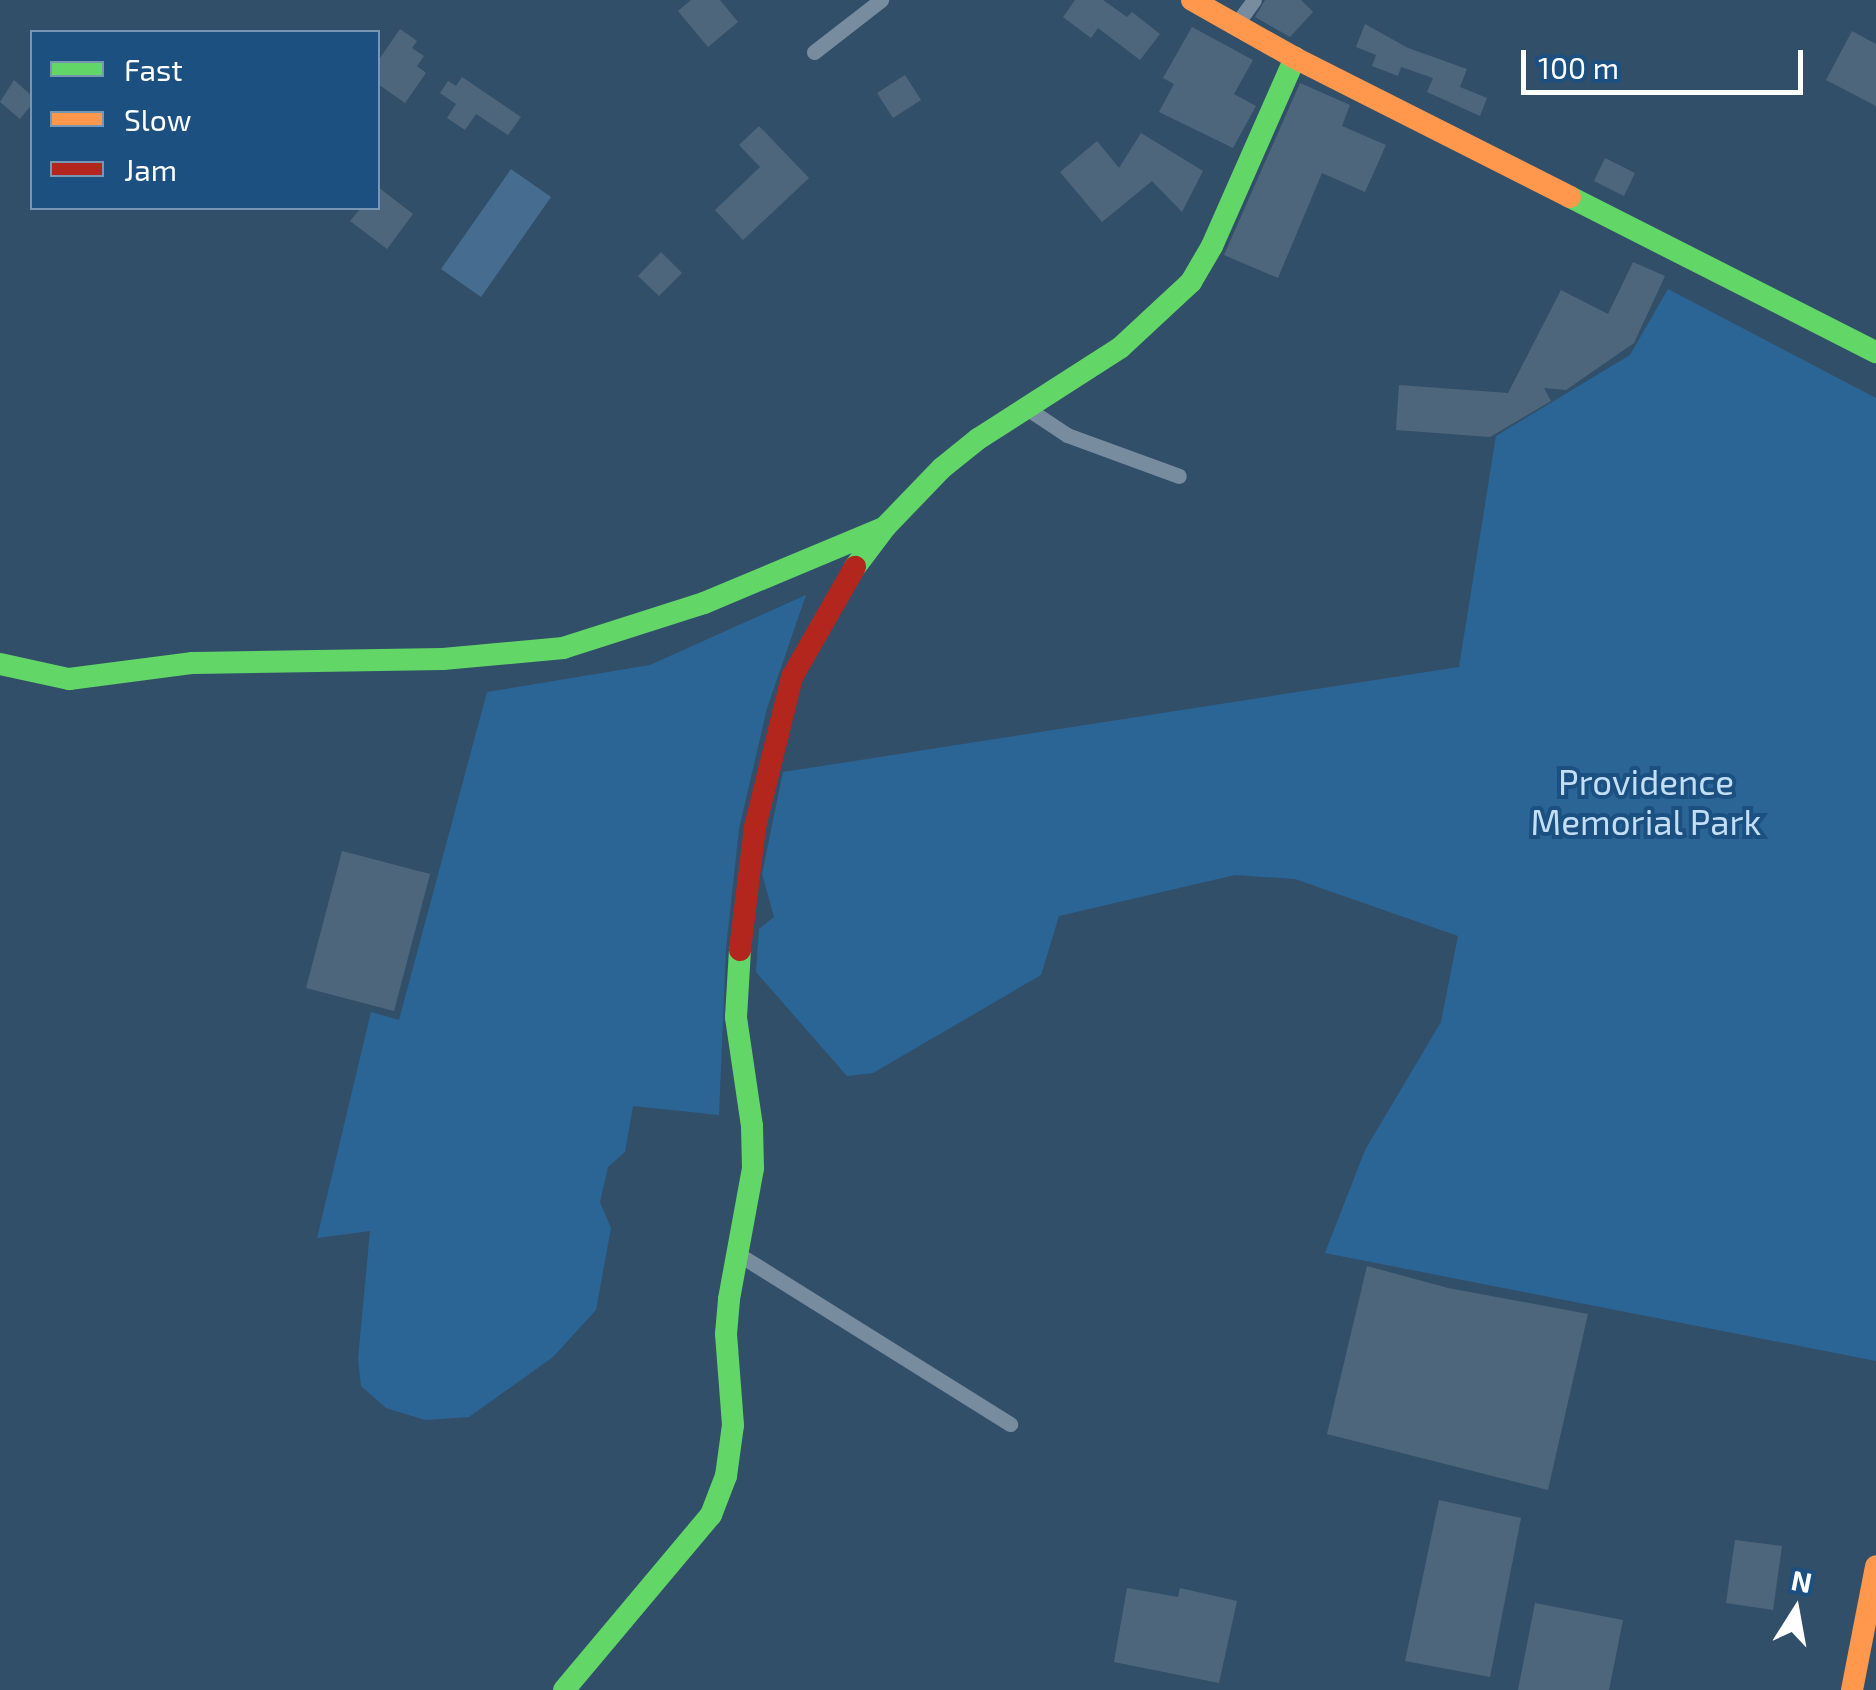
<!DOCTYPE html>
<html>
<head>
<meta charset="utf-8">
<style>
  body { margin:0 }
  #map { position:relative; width:1876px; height:1690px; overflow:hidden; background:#324f69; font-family:"Exo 2",sans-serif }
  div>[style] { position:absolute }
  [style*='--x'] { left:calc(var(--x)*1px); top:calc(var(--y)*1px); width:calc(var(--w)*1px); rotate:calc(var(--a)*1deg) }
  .green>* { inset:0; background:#2b6596 }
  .water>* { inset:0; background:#466c8f }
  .building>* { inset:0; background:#4e667b }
  .street>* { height:15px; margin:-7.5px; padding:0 7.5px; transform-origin:7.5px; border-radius:7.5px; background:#788ca0 }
  .fast>* { height:22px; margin:-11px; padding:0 11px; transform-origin:11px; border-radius:11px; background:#63d668 }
  .slow>* { height:22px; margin:-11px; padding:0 11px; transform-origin:11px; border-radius:11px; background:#ff974d }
  .jam>* { height:22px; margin:-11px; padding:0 11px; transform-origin:11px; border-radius:11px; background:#b3261e }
  span { translate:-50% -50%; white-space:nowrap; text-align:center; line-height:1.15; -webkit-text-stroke:8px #1b5080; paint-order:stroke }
  .park-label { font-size:35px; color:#c3dff7 }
  .legend { position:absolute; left:30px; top:30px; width:350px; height:180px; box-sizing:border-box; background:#1b5080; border:2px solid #7696b3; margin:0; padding:12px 18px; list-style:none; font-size:30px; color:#fff }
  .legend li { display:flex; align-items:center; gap:20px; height:50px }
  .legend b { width:50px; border:2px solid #7696b3 }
  .north { position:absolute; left:1746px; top:1560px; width:100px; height:100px; -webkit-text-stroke:8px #1b5080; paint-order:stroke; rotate:11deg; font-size:28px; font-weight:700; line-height:40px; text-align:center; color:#fff }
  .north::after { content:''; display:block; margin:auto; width:35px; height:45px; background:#fff; clip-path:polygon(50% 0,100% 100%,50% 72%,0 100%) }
  .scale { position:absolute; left:1521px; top:50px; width:282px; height:45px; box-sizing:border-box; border:5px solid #fff; border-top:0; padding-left:12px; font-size:30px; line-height:35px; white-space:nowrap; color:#fff; -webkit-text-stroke:8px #1b5080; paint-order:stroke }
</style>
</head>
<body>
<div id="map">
  <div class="green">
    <i style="clip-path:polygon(1668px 289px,1876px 398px,1876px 1361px,1325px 1253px,1365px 1150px,1441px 1022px,1458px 936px,1295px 879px,1235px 875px,1059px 916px,1041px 975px,873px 1073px,847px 1076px,756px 972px,759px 929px,774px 917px,762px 874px,783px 772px,1459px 667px,1496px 436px,1630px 355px)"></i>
    <i style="clip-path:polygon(806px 595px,767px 708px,739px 829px,726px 948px,719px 1115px,633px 1106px,625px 1152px,608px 1167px,600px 1202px,611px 1228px,596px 1310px,553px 1357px,469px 1417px,425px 1420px,386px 1408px,361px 1386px,358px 1359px,370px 1231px,317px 1238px,371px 1012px,399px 1020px,487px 692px,650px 665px)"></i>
  </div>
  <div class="water">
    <i style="clip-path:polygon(511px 169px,551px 197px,481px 297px,441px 269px)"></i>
  </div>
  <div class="building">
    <i style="clip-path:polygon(691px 0,720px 0,738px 22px,708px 47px,678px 11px)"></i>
    <i style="clip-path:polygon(1075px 0,1103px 0,1127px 17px,1132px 12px,1160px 34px,1140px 60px,1098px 28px,1091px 38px,1063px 17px)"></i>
    <i style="clip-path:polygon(1265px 0,1301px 0,1313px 12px,1290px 37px,1255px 17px)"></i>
    <i style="clip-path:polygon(1365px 24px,1408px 48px,1467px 69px,1460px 87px,1487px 98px,1480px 116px,1427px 92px,1433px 78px,1401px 67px,1398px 76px,1372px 66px,1376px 55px,1356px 47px)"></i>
    <i style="clip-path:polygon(1192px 27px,1253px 60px,1234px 94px,1256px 106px,1233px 148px,1159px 112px,1174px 84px,1163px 78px)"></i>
    <i style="clip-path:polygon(400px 29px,417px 41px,412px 48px,424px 56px,417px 66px,426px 73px,405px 103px,378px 84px,378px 61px)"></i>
    <i style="clip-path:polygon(1852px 31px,1876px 44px,1876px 106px,1826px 80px)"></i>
    <i style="clip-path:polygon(905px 75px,921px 100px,893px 118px,877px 93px)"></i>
    <i style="clip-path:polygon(462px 77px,521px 117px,508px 135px,476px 114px,465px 130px,447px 118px,456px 104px,440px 93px,448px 81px,456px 86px)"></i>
    <i style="clip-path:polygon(14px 80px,32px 96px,32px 104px,20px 119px,0 102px)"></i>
    <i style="clip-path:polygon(1300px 83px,1350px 105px,1342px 126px,1386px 145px,1365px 192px,1322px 173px,1278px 278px,1224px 255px)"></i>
    <i style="clip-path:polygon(759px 126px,809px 178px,743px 240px,715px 210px,760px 167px,739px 145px)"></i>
    <i style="clip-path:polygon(1141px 133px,1203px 171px,1182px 212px,1152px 181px,1102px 222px,1060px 172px,1097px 141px,1119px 168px)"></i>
    <i style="clip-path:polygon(1605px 158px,1635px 173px,1624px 196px,1594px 181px)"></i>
    <i style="clip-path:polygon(378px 187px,413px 214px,387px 249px,350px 221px,361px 208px,378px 208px)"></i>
    <i style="clip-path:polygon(661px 252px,682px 273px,659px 296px,638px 276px)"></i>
    <i style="clip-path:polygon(1633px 262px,1665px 276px,1634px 343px,1566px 390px,1544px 388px,1551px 401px,1490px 437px,1396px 430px,1399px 385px,1508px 393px,1561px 290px,1608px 314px)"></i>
    <i style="clip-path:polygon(342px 851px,430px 874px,394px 1011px,306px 988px)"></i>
    <i style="clip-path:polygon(1367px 1266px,1448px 1288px,1588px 1314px,1548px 1490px,1327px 1434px)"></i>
    <i style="clip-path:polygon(1439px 1500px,1521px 1518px,1490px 1677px,1405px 1661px)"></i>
    <i style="clip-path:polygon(1735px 1540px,1782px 1546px,1773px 1610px,1726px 1603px)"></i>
    <i style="clip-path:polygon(1127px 1588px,1178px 1597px,1180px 1588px,1237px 1601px,1219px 1683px,1114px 1662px)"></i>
    <i style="clip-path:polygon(1535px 1603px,1623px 1620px,1609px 1690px,1518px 1690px)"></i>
  </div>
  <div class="street">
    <i style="--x:1235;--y:26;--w:32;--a:-54"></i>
    <i style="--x:814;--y:52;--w:85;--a:-37.8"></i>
    <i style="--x:1028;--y:409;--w:47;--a:33.7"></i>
    <i style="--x:1067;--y:435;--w:119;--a:20.1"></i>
    <i style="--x:738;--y:1254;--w:321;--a:32"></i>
  </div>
  <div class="fast">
    <i style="--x:1570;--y:197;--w:343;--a:26.9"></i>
    <i style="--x:855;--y:567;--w:51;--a:-52.9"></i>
    <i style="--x:886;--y:526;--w:81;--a:-46"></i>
    <i style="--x:942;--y:468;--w:46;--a:-38.9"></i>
    <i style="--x:978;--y:439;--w:169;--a:-32.7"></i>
    <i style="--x:1120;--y:348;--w:97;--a:-42.9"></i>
    <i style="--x:1191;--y:282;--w:42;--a:-59.7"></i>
    <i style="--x:1212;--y:246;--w:206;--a:-66.2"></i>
    <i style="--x:0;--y:664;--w:71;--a:12.3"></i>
    <i style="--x:69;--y:679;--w:125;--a:-7.4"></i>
    <i style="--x:193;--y:663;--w:250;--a:-0.9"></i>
    <i style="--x:443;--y:659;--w:121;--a:-5.2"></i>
    <i style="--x:563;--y:648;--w:148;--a:-17.7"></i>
    <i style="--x:704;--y:603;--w:194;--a:-22.7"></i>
    <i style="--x:564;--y:1690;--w:229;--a:-50"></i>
    <i style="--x:711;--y:1515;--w:42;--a:-69"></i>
    <i style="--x:726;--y:1476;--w:51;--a:-82.2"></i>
    <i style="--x:733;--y:1425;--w:91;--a:-94.4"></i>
    <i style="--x:726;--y:1334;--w:35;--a:-85"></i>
    <i style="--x:729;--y:1299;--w:133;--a:-79.6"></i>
    <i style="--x:753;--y:1168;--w:42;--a:-91.4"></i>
    <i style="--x:752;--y:1126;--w:110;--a:-98.4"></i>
    <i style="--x:736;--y:1017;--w:67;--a:-86.6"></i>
  </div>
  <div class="slow">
    <i style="--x:1192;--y:0;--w:118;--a:29.4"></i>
    <i style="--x:1295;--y:58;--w:308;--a:26.8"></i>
    <i style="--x:1852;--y:1690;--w:126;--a:-79"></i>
  </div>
  <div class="jam">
    <i style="--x:740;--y:950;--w:124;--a:-83"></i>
    <i style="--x:755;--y:827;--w:154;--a:-76.1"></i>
    <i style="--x:792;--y:677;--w:127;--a:-60.2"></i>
  </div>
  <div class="park-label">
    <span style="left:1646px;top:801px">Providence<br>Memorial Park</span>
  </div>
  <ul class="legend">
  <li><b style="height:12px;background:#63d668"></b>Fast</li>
  <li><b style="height:12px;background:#ff974d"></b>Slow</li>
  <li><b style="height:12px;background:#b3261e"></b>Jam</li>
  </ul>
  <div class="north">N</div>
  <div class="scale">100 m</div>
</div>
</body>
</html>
